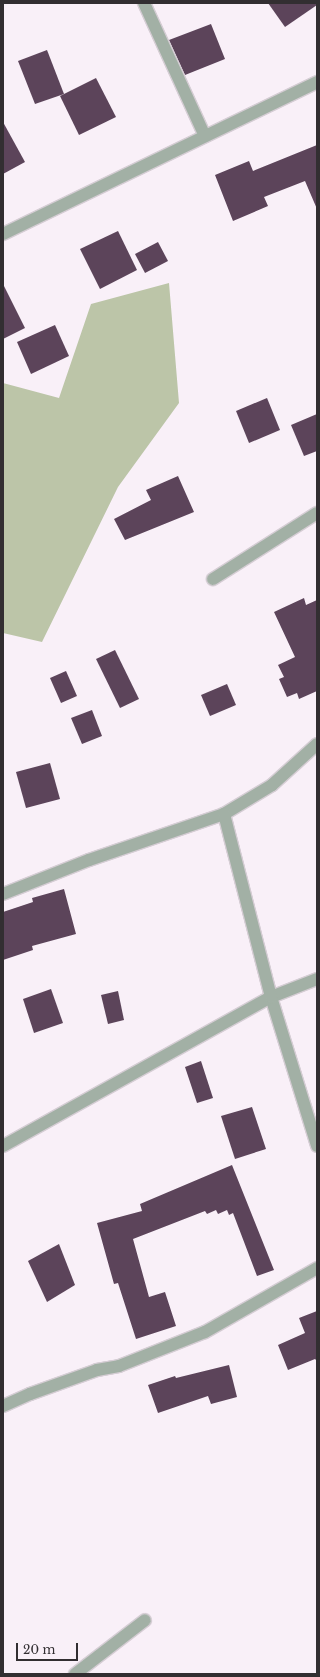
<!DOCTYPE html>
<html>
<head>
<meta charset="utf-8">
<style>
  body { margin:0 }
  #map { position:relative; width:320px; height:1677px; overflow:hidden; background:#f9f0f8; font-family:"Libre Baskerville",serif }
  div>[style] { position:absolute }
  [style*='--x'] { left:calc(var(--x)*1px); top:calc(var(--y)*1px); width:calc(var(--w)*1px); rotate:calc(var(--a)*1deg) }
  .green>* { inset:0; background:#bcc5a8 }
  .building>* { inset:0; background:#5c445a }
  .roads { filter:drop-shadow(1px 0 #d5cdd4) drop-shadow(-1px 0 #d5cdd4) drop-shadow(0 1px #d5cdd4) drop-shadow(0 -1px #d5cdd4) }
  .minor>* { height:12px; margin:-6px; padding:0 6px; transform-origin:6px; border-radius:6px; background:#a2b0a5 }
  span { translate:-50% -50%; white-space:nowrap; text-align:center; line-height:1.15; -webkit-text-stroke:4px #f9f0f8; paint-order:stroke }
  .frame { position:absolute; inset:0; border:4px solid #322e31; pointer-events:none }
  .scale { position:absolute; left:16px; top:1643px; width:62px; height:18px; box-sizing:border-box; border:2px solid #322e31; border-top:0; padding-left:5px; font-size:12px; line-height:14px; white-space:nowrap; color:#322e31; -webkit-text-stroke:3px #f9f0f8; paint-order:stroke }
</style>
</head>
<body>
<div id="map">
  <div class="green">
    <i style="clip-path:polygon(169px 283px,179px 403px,118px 487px,42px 642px,3px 633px,3px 383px,59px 398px,91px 304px)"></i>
  </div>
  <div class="building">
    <i style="clip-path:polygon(268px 3px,317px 3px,317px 5px,285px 27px)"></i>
    <i style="clip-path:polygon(211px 24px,225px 59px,185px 75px,169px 40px)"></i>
    <i style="clip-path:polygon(47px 50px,64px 94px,35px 104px,18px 61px)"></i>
    <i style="clip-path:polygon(96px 78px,116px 117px,79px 135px,60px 96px)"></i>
    <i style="clip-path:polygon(3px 122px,25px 162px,3px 174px)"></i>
    <i style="clip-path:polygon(317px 145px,317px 209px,305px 181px,264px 197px,268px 206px,233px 221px,215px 175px,249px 161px,253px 171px)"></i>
    <i style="clip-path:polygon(118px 231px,137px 270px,100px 289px,80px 249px)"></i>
    <i style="clip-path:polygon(158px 242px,168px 261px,145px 273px,135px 254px)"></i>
    <i style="clip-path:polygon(3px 284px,25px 328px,3px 339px)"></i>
    <i style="clip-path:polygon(55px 325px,69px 356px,31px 374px,17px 342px)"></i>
    <i style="clip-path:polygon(267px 398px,280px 430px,249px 443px,236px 411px)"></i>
    <i style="clip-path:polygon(317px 414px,317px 451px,304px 456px,291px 425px)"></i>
    <i style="clip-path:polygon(178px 476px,194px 512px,125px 540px,114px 519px,151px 500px,146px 490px)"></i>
    <i style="clip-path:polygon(304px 598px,306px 605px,317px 600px,317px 691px,299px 699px,297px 693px,287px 697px,279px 679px,284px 677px,278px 665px,295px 657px,274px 612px)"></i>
    <i style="clip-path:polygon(115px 650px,139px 699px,120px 708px,96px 659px)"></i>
    <i style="clip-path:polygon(66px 671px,77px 696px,61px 703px,50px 678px)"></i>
    <i style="clip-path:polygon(227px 684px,236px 705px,210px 716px,201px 695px)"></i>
    <i style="clip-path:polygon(92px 710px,102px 736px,82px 744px,71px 718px)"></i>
    <i style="clip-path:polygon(50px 763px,60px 799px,26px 808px,16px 772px)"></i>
    <i style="clip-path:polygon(64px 889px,76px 934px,32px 946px,33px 950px,3px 960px,3px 912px,33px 902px,32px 898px)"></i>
    <i style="clip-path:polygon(51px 989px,63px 1023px,34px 1033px,23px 999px)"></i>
    <i style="clip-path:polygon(118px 991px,124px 1020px,108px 1024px,101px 995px)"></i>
    <i style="clip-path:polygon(201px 1061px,213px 1098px,197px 1103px,185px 1067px)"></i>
    <i style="clip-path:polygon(252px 1107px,266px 1149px,235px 1159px,221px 1116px)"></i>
    <i style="clip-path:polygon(232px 1165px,274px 1270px,257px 1276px,233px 1213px,229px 1215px,227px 1210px,218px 1214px,216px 1210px,207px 1214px,205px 1211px,133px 1239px,149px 1297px,165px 1292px,176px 1326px,136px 1339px,118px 1283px,114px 1284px,97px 1223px,142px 1211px,140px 1204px)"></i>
    <i style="clip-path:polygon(59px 1244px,75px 1285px,47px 1302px,28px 1261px)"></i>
    <i style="clip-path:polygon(317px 1311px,317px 1361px,315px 1359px,288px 1370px,278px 1345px,305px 1333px,299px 1318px)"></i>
    <i style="clip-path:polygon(229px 1365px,237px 1397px,211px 1404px,208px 1396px,158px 1413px,148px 1385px,175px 1376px,176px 1378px)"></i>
  </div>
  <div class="roads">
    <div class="minor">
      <i style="--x:144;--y:3;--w:146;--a:65.4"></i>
      <i style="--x:3;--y:234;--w:349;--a:-25.8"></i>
      <i style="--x:213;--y:579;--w:123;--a:-32.4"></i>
      <i style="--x:3;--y:894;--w:92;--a:-21.6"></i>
      <i style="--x:89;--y:860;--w:143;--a:-18.8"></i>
      <i style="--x:224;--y:814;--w:56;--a:-31.1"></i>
      <i style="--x:272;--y:785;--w:61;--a:-42.3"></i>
      <i style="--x:317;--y:979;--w:49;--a:158.6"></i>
      <i style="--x:271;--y:997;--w:156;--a:72.8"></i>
      <i style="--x:3;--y:1146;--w:307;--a:-29.1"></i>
      <i style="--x:271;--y:997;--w:189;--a:-104.4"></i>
      <i style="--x:3;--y:1406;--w:30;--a:-24"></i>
      <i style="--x:30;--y:1394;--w:71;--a:-19.7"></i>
      <i style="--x:97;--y:1370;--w:22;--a:-10"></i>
      <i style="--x:119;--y:1366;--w:92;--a:-21.6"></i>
      <i style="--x:205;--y:1332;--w:129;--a:-29.7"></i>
      <i style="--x:75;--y:1674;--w:88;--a:-37.6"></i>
    </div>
  </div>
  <div class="frame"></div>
  <div class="scale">20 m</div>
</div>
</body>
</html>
